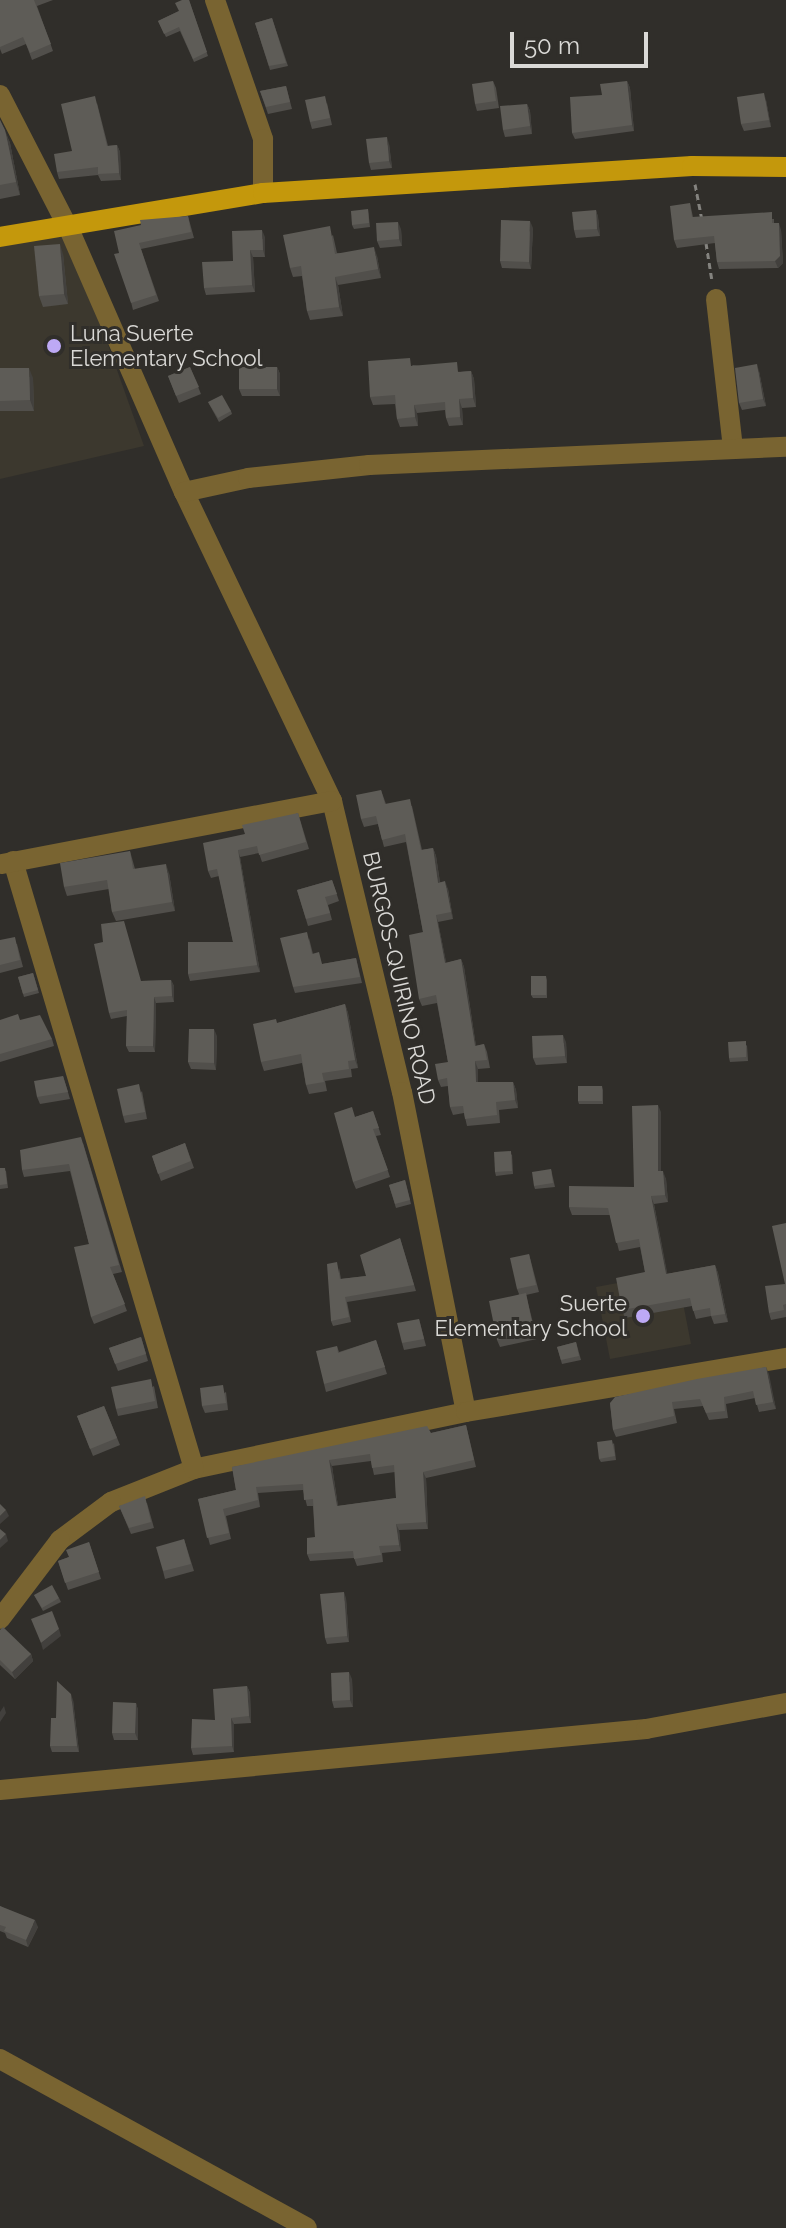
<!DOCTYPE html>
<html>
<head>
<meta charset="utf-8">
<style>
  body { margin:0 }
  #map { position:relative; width:786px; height:2228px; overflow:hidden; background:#302e2a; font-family:Raleway,sans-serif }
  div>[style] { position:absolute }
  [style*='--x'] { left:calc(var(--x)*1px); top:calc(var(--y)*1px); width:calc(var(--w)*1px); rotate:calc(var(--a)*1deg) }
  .built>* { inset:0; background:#3c382e }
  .path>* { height:3px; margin-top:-1.5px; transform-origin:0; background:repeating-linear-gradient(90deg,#84837f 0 6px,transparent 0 10px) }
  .minor>* { height:20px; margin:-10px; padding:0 10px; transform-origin:10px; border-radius:10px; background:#796431 }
  .major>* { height:20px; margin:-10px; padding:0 10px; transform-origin:10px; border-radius:10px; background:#c4980c }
  .wall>* { inset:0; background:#514f4b }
  .shaded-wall>* { inset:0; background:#42403d }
  .building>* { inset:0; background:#5e5c57 }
  .dots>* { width:22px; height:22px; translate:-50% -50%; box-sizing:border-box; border:4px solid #302e2a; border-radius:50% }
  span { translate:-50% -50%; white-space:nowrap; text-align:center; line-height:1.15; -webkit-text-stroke:6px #302e2a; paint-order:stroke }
  .poi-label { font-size:22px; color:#dad9d6 }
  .left { translate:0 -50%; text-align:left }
  .right { translate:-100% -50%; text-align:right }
  .street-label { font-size:22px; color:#dad9d6 }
  .scale { position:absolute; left:510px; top:32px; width:138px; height:36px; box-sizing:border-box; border:4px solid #dad9d6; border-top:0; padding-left:10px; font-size:24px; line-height:28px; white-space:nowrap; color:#dad9d6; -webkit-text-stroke:6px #302e2a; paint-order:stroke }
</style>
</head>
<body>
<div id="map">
  <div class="built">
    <i style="clip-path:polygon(69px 235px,144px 446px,0 479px,0 245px)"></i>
    <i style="clip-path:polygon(677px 1272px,691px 1344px,610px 1359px,596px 1287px)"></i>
  </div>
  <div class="path">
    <i style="--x:695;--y:184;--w:37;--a:79"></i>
    <i style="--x:706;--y:243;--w:36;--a:81"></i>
  </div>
  <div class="minor">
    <i style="--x:215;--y:0;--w:147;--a:70.9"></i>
    <i style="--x:263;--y:139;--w:54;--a:90"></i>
    <i style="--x:0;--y:95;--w:151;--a:62.8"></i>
    <i style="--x:69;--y:229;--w:287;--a:66.4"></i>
    <i style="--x:184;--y:492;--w:343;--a:64.4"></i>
    <i style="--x:332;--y:801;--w:299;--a:76.5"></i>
    <i style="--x:402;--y:1092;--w:326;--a:78.7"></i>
    <i style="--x:466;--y:1412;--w:278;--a:168.2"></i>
    <i style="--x:194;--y:1469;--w:89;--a:158.3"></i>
    <i style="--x:111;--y:1502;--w:64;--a:143.3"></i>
    <i style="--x:60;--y:1540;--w:99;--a:127.2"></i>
    <i style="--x:716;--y:299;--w:151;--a:83.5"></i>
    <i style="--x:184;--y:492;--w:66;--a:-12.3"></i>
    <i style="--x:248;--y:478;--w:122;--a:-6.1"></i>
    <i style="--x:369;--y:465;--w:417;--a:-2.5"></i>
    <i style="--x:13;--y:861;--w:634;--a:73.42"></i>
    <i style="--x:2;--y:864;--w:336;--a:-10.8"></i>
    <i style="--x:466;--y:1412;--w:325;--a:-9.6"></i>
    <i style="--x:0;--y:1790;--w:649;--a:-5.39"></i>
    <i style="--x:646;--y:1729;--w:142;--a:-10.5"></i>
    <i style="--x:0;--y:2059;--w:350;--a:28.8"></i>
  </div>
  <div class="major">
    <i style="--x:0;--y:237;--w:267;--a:-9.5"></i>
    <i style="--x:263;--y:193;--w:430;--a:-3.6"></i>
    <i style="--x:692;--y:166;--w:94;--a:0.6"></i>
  </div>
  <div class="wall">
    <i style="clip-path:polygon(0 0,53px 0,37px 6px,53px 51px,32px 60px,26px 44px,2px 54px,0 49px)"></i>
    <i style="clip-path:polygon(189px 0,208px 56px,194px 62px,180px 31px,166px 37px,158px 21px,179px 11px)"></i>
    <i style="clip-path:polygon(272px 18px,288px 66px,270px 70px,255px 23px)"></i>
    <i style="clip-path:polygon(493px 81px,496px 88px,499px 108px,477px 111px,475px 104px)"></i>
    <i style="clip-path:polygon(627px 81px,630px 88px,634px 131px,575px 139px,572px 133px,602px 95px)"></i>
    <i style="clip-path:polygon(286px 86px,292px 109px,268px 114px,260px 91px)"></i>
    <i style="clip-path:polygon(766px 100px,771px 127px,744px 131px,741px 124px)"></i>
    <i style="clip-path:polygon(97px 103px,108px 146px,117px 145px,120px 152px,121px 180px,101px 181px,98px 175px,59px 179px,57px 172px,72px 151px)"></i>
    <i style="clip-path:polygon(327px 103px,332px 125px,312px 129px,310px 122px)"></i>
    <i style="clip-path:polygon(527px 104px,530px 111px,532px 134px,505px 137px,503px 130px)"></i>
    <i style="clip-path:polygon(0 120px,10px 143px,20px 195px,0 199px)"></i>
    <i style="clip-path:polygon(389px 144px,392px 168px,371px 170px,369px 163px)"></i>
    <i style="clip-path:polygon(690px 203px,693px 217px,774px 219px,774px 223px,781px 230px,783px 263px,778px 268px,719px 269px,717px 262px,715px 243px,677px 248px,674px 240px)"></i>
    <i style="clip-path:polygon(368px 209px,370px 227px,354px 229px,352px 225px)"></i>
    <i style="clip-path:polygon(596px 210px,598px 217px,600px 236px,576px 238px,574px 230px)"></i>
    <i style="clip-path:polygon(188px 216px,194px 238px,141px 249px,159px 301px,133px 310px,119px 253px)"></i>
    <i style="clip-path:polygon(533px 228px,531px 269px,502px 268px,500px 261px)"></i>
    <i style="clip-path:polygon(401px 229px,402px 246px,380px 248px,377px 241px)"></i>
    <i style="clip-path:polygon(333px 235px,337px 253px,377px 256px,381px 278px,338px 285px,343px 316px,310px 320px,307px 311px,302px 276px,293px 277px,290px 268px)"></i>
    <i style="clip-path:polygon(265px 237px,265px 257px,253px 257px,255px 292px,206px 295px,204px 288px,233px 261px)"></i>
    <i style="clip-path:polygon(63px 254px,68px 304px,43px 307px,39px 296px)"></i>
    <i style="clip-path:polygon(413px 365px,460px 372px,471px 371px,474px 379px,476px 407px,462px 408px,463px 425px,449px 426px,446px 418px,445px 410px,417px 413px,418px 426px,400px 427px,397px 419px,395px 404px,373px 405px,370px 397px)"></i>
    <i style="clip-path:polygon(190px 367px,201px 394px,179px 403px,168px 376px)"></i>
    <i style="clip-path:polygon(277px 367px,280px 374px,280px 396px,242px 396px,239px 389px)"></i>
    <i style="clip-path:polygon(0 368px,33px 378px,34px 411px,0 411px)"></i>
    <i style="clip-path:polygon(759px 371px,766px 406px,742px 410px,739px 403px)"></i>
    <i style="clip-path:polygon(208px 402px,231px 411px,232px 414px,219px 422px)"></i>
    <i style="clip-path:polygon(381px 790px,386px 804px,412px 806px,422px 850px,433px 848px,436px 856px,440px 882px,448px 889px,453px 919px,438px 922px,446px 963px,461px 959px,464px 967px,476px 1046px,484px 1044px,487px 1052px,490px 1068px,478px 1069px,478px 1082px,513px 1082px,516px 1090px,518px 1108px,499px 1110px,500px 1123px,467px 1126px,464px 1113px,453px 1115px,450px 1107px,448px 1086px,441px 1087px,438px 1080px,448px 1062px,437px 1003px,422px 1006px,419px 999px,423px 932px,406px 842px,384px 847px,378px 824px,364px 827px,361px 819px)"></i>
    <i style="clip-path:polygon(298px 813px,309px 849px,262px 862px,259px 853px,240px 857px,260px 972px,190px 981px,188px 974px,233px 942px,219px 876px,211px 878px,208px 871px,245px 834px)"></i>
    <i style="clip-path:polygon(130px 851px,135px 869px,169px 873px,175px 911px,116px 921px,112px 912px,109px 889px,67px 896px,64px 887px)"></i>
    <i style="clip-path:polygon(332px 880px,339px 901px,328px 905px,332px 920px,308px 926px,297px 890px)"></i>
    <i style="clip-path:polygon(309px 938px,313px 954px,322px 964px,356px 958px,362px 983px,295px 993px,293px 987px)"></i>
    <i style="clip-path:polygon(0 940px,17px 944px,23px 967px,0 973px)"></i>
    <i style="clip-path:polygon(33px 973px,39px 993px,24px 997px,18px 977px)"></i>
    <i style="clip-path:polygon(546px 976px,547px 980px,547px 998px,533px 998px,531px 995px)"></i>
    <i style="clip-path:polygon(171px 980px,174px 986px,174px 1002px,156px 1003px,155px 1052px,129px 1052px,126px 1046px,127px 1016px,111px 1019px,109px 1013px,141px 981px)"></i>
    <i style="clip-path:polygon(345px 1004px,348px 1013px,358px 1068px,351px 1069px,352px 1077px,325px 1081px,327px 1091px,309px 1094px,306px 1085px,302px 1063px,264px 1071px,261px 1062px,278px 1023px)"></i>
    <i style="clip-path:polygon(0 1020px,20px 1020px,52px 1039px,54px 1046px,0 1062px)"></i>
    <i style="clip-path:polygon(217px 1036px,216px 1070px,191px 1069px,188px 1062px)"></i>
    <i style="clip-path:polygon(566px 1042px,567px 1063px,536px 1065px,533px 1058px)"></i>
    <i style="clip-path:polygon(747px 1045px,748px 1061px,730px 1062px,729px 1058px)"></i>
    <i style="clip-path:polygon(63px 1076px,70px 1099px,40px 1104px,37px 1097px)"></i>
    <i style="clip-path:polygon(602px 1086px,603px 1090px,603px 1104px,579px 1104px,578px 1101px)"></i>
    <i style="clip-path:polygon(142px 1091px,147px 1119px,125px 1123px,123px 1116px)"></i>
    <i style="clip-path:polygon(373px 1111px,381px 1135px,376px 1136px,390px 1177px,356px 1189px,353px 1182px,355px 1117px)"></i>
    <i style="clip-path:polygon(661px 1112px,661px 1171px,666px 1179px,668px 1202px,654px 1204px,667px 1274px,715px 1265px,718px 1273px,728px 1322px,714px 1324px,711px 1316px,696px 1319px,692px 1306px,625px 1318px,622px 1310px,645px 1272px,640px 1247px,619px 1251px,610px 1215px,572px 1215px,569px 1207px,634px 1187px)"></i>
    <i style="clip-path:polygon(83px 1143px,122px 1272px,113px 1274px,127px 1311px,94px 1324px,91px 1317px,89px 1244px,70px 1171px,24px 1177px,22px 1170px)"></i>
    <i style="clip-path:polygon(185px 1143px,194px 1168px,161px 1181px,152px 1156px)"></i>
    <i style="clip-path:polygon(512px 1154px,513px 1174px,496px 1176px,495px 1172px)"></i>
    <i style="clip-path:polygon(0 1168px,6px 1171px,8px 1188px,0 1189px)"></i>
    <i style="clip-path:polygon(551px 1169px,555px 1187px,535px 1189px,534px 1186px)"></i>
    <i style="clip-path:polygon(405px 1180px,411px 1204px,396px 1208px,389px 1185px)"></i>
    <i style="clip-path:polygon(786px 1223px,786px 1317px,771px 1320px,769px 1313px,785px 1284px)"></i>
    <i style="clip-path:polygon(400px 1238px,416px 1291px,347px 1302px,351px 1322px,333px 1326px,331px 1321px,339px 1268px,341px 1279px,366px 1276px)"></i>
    <i style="clip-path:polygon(529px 1254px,539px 1292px,526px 1295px,537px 1339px,500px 1347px,497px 1340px,519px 1294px,517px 1289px)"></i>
    <i style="clip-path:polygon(419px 1319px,426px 1346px,404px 1350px,402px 1343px)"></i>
    <i style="clip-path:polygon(141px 1337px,148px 1361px,118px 1371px,109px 1348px)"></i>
    <i style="clip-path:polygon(376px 1340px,387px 1374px,326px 1392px,324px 1384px,337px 1346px,339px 1352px)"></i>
    <i style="clip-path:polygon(576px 1342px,581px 1360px,562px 1364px,557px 1347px)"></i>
    <i style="clip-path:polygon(766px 1367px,776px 1409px,759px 1412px,755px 1398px,726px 1404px,728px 1418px,709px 1420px,703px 1406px,674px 1409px,677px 1423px,616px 1437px,613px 1430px,610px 1403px)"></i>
    <i style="clip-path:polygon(154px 1386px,158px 1408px,118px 1416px,116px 1409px)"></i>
    <i style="clip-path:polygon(226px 1392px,228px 1410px,205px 1413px,202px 1406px)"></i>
    <i style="clip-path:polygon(104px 1406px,120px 1445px,93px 1456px,77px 1416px)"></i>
    <i style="clip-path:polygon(evenodd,466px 1425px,476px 1467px,426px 1478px,428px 1529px,399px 1530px,401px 1551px,382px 1553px,383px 1562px,357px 1566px,354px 1558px,310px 1561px,307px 1554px,315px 1537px,313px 1506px,307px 1506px,303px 1490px,258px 1493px,260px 1507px,226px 1516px,231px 1539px,210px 1545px,198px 1499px,236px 1490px,232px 1467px,431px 1433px,466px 1425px,371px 1461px,374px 1475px,395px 1472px,396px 1498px,338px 1506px,332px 1466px,371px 1461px)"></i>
    <i style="clip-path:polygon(614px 1443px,616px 1460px,601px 1462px,599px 1459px)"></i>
    <i style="clip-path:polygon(147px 1503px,154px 1528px,131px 1534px,119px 1506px)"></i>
    <i style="clip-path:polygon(184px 1539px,194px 1571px,165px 1579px,163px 1571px)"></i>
    <i style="clip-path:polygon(89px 1542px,101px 1579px,68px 1590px,58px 1561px,69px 1557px)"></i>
    <i style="clip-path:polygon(34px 1595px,59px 1598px,61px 1602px,43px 1611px)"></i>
    <i style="clip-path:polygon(346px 1598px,349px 1642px,327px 1644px,325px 1638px)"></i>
    <i style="clip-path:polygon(0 1630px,31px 1654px,33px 1661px,15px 1679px,0 1665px)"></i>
    <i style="clip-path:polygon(352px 1679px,353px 1707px,334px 1708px,332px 1701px)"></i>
    <i style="clip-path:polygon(247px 1686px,250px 1693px,251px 1723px,234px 1724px,234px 1752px,193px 1755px,191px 1748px)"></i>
    <i style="clip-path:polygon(73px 1700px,79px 1752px,52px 1752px,50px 1746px,56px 1718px)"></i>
    <i style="clip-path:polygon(136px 1703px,138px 1710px,138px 1740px,114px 1740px,112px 1733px)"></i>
    <i style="clip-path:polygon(0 1906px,38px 1927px,28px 1947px,7px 1938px,5px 1933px,0 1931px)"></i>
  </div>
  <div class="shaded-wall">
    <i style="clip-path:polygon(627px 81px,630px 88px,634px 131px,632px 125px)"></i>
    <i style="clip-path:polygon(764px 93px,766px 100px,771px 127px,769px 120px)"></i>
    <i style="clip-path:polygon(527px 104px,530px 111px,532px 134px,530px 126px)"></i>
    <i style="clip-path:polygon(5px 130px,10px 143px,20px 195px,16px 182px)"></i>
    <i style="clip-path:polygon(387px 137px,389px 144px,392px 168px,389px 161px)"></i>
    <i style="clip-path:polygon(117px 145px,120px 152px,121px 180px,119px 173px)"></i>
    <i style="clip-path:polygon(596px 210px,598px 217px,600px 236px,597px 229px)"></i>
    <i style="clip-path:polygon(530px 221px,533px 228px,531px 269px,529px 262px)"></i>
    <i style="clip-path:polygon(398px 222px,401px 229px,402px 246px,399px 239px)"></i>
    <i style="clip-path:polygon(779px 223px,781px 230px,783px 263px,778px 268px,775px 261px)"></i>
    <i style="clip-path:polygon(262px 230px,265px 237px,265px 257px,263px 250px)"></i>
    <i style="clip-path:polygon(60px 244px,63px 254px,68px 304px,64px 294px)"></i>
    <i style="clip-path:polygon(374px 247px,377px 256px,381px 278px,378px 269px)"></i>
    <i style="clip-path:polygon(250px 250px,253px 257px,255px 292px,252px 285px)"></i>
    <i style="clip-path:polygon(335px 277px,338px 285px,343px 316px,339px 307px)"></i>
    <i style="clip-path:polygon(757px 364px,759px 371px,766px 406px,763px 399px)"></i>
    <i style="clip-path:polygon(277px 367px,280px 374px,280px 396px,277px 389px)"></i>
    <i style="clip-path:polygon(29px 368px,33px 378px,34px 411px,30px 400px)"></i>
    <i style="clip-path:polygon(471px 371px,474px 379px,476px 407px,473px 398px)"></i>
    <i style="clip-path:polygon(459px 399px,462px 408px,463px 425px,460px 417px)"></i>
    <i style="clip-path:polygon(414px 405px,417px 413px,418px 426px,415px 417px)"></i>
    <i style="clip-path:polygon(433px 848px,436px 856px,441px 890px,438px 883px)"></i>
    <i style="clip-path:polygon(238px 850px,240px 857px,260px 972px,257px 965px)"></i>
    <i style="clip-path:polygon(166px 864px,169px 873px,175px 911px,172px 902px)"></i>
    <i style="clip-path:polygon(445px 881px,448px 889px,453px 919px,451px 912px)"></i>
    <i style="clip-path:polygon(436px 915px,438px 922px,448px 971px,445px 963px)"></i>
    <i style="clip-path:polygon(461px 959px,464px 967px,477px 1053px,475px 1046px)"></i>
    <i style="clip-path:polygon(171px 980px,174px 986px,174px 1002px,172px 996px)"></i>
    <i style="clip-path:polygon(154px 997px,156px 1003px,155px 1052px,153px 1046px)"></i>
    <i style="clip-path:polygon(345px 1004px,348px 1013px,358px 1068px,355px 1060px)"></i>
    <i style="clip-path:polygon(214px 1029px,217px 1036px,216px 1070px,214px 1063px)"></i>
    <i style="clip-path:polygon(563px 1035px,566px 1042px,567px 1063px,565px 1056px)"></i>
    <i style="clip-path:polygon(475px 1061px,478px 1069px,478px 1090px,476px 1082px)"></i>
    <i style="clip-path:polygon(513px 1082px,516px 1090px,518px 1108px,515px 1100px)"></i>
    <i style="clip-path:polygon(658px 1105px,661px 1112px,661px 1179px,658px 1171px)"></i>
    <i style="clip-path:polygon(663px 1171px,666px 1179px,668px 1202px,665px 1195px)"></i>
    <i style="clip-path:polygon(651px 1196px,654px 1204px,669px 1282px,666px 1274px)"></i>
    <i style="clip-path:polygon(715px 1265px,718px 1273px,728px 1322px,725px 1314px)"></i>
    <i style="clip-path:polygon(766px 1367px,769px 1374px,776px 1409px,773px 1402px)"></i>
    <i style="clip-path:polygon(329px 1460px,332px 1466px,339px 1513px,337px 1506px)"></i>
    <i style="clip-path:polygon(423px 1472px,426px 1478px,428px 1529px,426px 1522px)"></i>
    <i style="clip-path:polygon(6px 1510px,9px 1516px,0 1524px,0 1516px)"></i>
    <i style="clip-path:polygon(396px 1524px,399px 1530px,401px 1551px,399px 1545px)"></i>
    <i style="clip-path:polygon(6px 1534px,8px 1541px,0 1548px,0 1540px)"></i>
    <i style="clip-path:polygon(344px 1592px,346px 1598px,349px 1642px,347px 1636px)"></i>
    <i style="clip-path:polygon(59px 1629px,61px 1636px,43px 1650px,41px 1643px)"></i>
    <i style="clip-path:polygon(31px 1654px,33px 1661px,15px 1679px,12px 1672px)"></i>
    <i style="clip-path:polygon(349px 1672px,352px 1679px,353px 1707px,350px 1700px)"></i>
    <i style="clip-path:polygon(247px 1686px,250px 1693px,251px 1723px,249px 1716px)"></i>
    <i style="clip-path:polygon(71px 1694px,73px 1700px,79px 1752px,77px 1746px)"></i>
    <i style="clip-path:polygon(136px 1703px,138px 1710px,138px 1740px,135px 1733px)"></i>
    <i style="clip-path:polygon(4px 1706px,6px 1713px,0 1722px,0 1712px)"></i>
    <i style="clip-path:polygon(231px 1718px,234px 1724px,234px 1752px,232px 1746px)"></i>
    <i style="clip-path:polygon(35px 1920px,38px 1927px,28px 1947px,26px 1940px)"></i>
  </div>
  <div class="building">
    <i style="clip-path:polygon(0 0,34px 0,51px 44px,30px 53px,23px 37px,0 47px)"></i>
    <i style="clip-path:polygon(182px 0,189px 0,207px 52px,193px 59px,179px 27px,164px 34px,158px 21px,179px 11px,175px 3px)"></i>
    <i style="clip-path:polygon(272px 18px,286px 63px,269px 66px,255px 23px)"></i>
    <i style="clip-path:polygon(493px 81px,496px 101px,475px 104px,472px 84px)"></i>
    <i style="clip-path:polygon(627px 81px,632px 125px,572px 133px,570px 97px,602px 95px,600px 84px)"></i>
    <i style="clip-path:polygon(286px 86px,290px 102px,266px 107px,260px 91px)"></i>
    <i style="clip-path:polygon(764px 93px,769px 120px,741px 124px,737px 97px)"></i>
    <i style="clip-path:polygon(95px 96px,107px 146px,117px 145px,119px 173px,98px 174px,98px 167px,57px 172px,54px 154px,72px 151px,61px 104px)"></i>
    <i style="clip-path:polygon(325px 96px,330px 118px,310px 122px,305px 100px)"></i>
    <i style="clip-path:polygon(527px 104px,530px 126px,503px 130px,500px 106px)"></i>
    <i style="clip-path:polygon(0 120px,5px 130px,16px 182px,0 185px)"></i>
    <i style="clip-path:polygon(387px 137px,389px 161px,369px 163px,366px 139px)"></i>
    <i style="clip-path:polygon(690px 203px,692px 217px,772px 212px,772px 223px,779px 223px,780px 256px,775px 261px,717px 262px,714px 236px,674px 240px,670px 206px)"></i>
    <i style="clip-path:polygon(368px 209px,369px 223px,352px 225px,351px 211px)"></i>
    <i style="clip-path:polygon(596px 210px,597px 229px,574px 230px,572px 212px)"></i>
    <i style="clip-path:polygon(188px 216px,191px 232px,139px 243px,156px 295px,131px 303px,114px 254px,119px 253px,114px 231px,141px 225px,140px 220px)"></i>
    <i style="clip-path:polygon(501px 220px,530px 221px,529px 262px,500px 261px)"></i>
    <i style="clip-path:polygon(398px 222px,399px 239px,377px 241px,376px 223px)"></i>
    <i style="clip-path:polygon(330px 226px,335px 254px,374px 247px,378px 269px,335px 277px,339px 307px,307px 311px,301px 266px,290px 268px,283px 235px)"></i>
    <i style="clip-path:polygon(262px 230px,263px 250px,250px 250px,252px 285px,204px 288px,202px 262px,233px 261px,232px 231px)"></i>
    <i style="clip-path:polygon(60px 244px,64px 294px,39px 296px,34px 246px)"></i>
    <i style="clip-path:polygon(410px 358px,411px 366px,457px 362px,458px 372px,471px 371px,473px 398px,459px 399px,460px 417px,446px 418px,445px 402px,414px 405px,415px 417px,397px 419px,395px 395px,370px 397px,368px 361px)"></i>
    <i style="clip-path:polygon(757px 364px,763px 399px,739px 403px,735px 368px)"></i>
    <i style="clip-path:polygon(190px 367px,199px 387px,176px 396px,168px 376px)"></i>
    <i style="clip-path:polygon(239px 367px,277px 367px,277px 389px,239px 389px)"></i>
    <i style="clip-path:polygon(0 368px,29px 368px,30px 400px,0 401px)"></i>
    <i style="clip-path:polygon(222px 395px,231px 411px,218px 418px,208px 402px)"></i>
    <i style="clip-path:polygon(381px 790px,385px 804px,410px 799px,421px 850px,433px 848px,438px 883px,445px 881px,451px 912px,436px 915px,445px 963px,461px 959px,475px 1046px,484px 1044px,487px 1060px,475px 1061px,476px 1082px,513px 1082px,515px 1100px,496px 1102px,497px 1115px,465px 1119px,463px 1106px,450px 1107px,447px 1078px,438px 1080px,435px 1064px,448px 1062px,436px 995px,419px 999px,409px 935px,423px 932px,405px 834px,382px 840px,376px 816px,361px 819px,356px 795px)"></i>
    <i style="clip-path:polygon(298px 813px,306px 842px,259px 855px,257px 846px,238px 850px,257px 965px,188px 974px,188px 942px,233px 942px,217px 869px,208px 871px,203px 843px,245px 834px,242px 825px)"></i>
    <i style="clip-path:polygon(130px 851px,133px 869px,166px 864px,172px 902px,112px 912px,107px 880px,64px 887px,60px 863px)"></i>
    <i style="clip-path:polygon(332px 880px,337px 894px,325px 897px,330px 913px,306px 919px,297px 890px)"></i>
    <i style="clip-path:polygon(124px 921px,141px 981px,171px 980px,172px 996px,154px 997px,153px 1046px,126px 1046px,127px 1010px,109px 1013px,94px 944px,103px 942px,101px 924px)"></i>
    <i style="clip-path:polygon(307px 932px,312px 954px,319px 952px,322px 964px,356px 958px,360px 977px,293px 987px,280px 938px)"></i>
    <i style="clip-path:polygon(15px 937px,20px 960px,0 965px,0 940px)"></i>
    <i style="clip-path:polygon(33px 973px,38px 990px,23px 994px,18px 977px)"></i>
    <i style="clip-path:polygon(531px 976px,546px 976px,546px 995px,531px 995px)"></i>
    <i style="clip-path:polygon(345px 1004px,355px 1060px,348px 1061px,349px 1069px,322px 1073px,324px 1082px,306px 1085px,301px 1054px,261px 1062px,253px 1024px,276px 1019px,277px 1023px)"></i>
    <i style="clip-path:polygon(18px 1014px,20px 1020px,40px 1015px,52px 1039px,0 1054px,0 1020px)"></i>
    <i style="clip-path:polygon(189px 1029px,214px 1029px,214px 1063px,188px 1062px)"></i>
    <i style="clip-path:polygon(563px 1035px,565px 1056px,533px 1058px,532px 1036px)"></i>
    <i style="clip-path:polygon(746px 1041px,746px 1057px,729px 1058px,728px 1042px)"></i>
    <i style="clip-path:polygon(63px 1076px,68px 1092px,37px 1097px,34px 1081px)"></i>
    <i style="clip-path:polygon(139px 1084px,145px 1112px,123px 1116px,117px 1089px)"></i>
    <i style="clip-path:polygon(578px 1086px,602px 1086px,602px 1101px,578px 1101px)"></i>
    <i style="clip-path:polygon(658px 1105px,658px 1171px,663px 1171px,665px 1195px,651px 1196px,666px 1274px,715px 1265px,725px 1314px,711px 1316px,710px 1308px,693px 1311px,690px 1298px,622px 1310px,616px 1278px,645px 1272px,639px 1239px,616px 1243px,608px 1208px,569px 1207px,569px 1186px,634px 1187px,632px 1106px)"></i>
    <i style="clip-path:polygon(352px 1107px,355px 1117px,373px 1111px,379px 1128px,373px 1129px,388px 1170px,353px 1182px,334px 1113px)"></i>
    <i style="clip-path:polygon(81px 1137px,119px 1265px,110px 1267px,125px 1304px,91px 1317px,74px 1247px,89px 1244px,69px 1164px,22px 1170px,20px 1150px)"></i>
    <i style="clip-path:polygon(185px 1143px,191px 1161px,158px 1174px,152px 1156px)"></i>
    <i style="clip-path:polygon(511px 1151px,512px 1171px,495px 1172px,494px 1152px)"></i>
    <i style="clip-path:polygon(0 1168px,5px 1168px,7px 1184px,0 1185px)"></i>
    <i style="clip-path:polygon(551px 1169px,553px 1183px,534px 1186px,532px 1172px)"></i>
    <i style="clip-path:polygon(405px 1180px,410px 1200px,395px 1204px,389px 1185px)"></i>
    <i style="clip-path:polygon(786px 1223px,786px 1304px,783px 1305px,784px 1310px,769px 1313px,765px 1286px,785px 1284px,772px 1226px)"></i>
    <i style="clip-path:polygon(400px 1238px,414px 1285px,345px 1297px,349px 1317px,331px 1321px,327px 1264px,337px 1262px,340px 1279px,366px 1276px,360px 1255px)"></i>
    <i style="clip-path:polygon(529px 1254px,536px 1285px,517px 1289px,510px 1258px)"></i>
    <i style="clip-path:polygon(526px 1293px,534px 1332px,497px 1340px,489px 1301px)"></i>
    <i style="clip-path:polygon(419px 1319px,424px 1339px,402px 1343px,397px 1323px)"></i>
    <i style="clip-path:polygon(141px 1337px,146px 1354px,115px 1364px,109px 1348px)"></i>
    <i style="clip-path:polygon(376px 1340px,385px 1367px,324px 1384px,316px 1351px,337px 1346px,338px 1353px)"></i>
    <i style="clip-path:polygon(576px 1342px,579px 1356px,561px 1360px,557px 1347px)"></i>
    <i style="clip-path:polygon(766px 1367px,773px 1402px,756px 1405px,753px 1391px,724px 1397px,725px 1411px,706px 1413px,700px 1399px,672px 1402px,674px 1416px,613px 1430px,610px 1403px,615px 1397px,697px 1379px)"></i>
    <i style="clip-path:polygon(151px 1379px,155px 1401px,116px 1409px,111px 1387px)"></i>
    <i style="clip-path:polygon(223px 1385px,226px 1403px,202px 1406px,200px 1388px)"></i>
    <i style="clip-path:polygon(104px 1406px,117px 1438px,90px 1449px,77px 1416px)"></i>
    <i style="clip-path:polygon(evenodd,466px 1425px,474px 1460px,423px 1472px,426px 1522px,396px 1524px,399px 1545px,379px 1546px,381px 1555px,354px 1559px,353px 1551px,307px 1554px,307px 1538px,315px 1537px,313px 1499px,304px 1500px,303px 1484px,256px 1487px,258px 1500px,223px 1509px,229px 1533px,207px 1538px,198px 1499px,236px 1490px,232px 1467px,427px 1426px,431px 1433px,466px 1425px,370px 1454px,372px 1468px,394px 1465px,396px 1498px,337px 1506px,329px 1460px,370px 1454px)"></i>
    <i style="clip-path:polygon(612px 1440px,615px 1456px,599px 1459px,597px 1442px)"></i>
    <i style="clip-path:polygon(145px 1496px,151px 1522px,129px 1528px,119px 1506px)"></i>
    <i style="clip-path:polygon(0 1504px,6px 1510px,0 1516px)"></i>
    <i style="clip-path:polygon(0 1529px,6px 1534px,0 1540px)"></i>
    <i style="clip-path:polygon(184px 1539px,191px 1564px,163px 1571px,156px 1547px)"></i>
    <i style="clip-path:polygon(89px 1542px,99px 1572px,65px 1583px,58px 1561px,69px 1557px,66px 1550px)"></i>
    <i style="clip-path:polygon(52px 1585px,59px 1598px,42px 1608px,34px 1595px)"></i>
    <i style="clip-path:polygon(344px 1592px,347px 1636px,325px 1638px,320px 1594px)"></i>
    <i style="clip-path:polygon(52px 1611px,59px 1629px,41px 1643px,31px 1619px)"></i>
    <i style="clip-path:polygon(3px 1627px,31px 1654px,12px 1672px,0 1660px,0 1630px)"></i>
    <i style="clip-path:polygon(349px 1672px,350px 1700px,332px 1701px,331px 1673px)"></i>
    <i style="clip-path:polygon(57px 1681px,71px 1694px,77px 1746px,50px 1746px,51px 1718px,56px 1718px)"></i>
    <i style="clip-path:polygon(247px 1686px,249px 1716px,231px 1718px,232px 1746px,191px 1748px,192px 1719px,215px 1720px,213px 1689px)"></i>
    <i style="clip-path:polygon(113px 1702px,136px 1703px,135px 1733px,112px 1733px)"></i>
    <i style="clip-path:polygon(0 1906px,35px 1920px,26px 1940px,4px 1931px,6px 1927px,0 1925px)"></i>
  </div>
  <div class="dots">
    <i style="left:54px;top:346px;background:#bda9f5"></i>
    <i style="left:643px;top:1316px;background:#bda9f5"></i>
  </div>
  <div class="poi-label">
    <span class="left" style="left:70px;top:346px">Luna Suerte<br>Elementary School</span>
    <span class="right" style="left:627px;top:1316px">Suerte<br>Elementary School</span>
  </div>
  <div class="street-label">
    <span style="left:399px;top:978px;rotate:77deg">BURGOS-QUIRINO ROAD</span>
  </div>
  <div class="scale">50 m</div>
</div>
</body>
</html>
